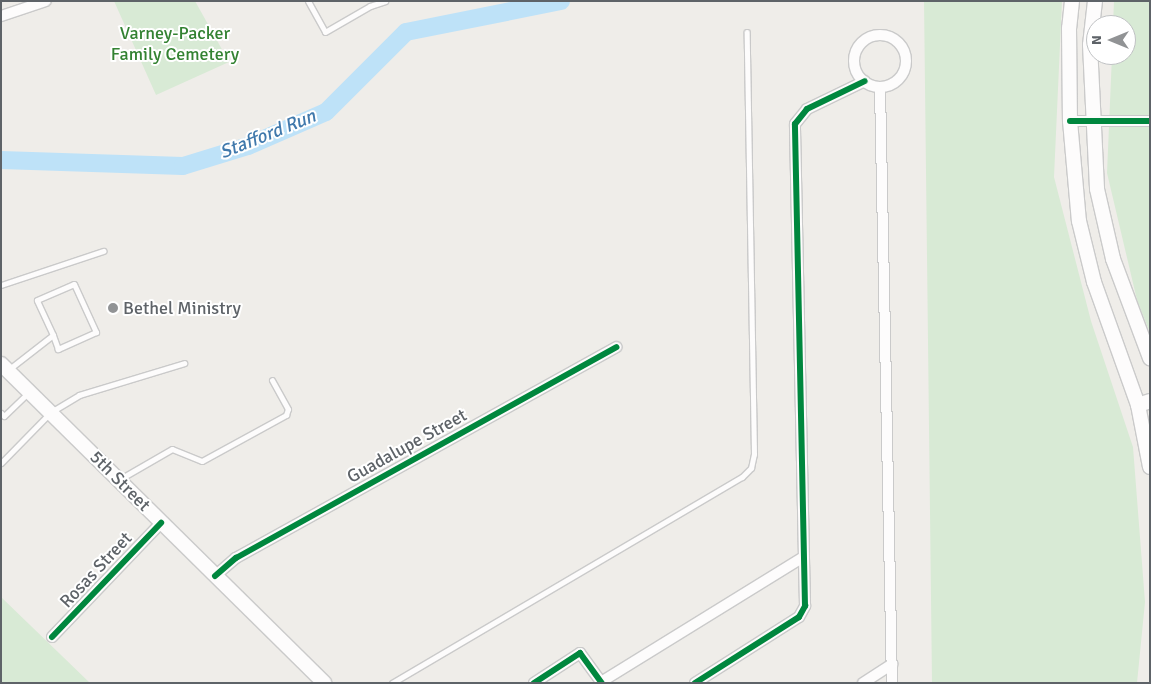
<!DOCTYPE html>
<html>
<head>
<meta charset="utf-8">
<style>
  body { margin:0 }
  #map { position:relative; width:1151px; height:684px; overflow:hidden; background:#efede9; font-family:Signika,sans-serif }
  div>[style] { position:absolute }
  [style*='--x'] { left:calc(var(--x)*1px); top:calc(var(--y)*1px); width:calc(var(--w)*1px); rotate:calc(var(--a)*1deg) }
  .green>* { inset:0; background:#d8ead5 }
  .river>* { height:18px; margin:-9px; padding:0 9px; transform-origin:9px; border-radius:9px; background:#bee2f8 }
  .roads { filter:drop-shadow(1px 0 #cacaca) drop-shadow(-1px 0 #cacaca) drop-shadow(0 1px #cacaca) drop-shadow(0 -1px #cacaca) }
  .service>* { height:5px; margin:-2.5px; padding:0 2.5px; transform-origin:2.5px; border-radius:2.5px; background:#fdfcfc }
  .minor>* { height:10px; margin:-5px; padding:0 5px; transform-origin:5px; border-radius:5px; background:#fdfcfc }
  .minor>.ring { margin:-5px; padding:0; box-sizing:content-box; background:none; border:10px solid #fdfcfc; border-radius:50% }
  .secondary>* { height:14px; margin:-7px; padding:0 7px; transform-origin:7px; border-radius:7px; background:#fdfcfc }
  .cycleway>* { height:6px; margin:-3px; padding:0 3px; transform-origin:3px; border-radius:3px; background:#00873e }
  .dots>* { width:14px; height:14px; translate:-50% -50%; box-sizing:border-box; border:2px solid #fff; border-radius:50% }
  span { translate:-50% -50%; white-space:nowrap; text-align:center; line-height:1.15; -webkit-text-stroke:4px #fff; paint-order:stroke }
  .park-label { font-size:18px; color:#338232 }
  .poi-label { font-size:18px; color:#5e6368 }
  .left { translate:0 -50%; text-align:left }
  .street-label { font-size:18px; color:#5e6368 }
  .water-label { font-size:19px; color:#4079ac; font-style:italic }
  .frame { position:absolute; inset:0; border:2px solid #5e6368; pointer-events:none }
  .north { position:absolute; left:1086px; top:15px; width:50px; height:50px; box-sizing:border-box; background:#fff; border:1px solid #bfc1c3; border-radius:50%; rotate:270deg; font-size:14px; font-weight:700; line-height:20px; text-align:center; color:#5e6368 }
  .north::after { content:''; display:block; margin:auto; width:18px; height:22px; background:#919395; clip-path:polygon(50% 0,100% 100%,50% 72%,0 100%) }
</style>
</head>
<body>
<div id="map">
  <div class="green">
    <i style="clip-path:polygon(114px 1px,195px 1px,229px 62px,156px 95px)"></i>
    <i style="clip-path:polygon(924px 1px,1062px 1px,1054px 177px,1091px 321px,1133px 447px,1145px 602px,1137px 683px,932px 683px)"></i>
    <i style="clip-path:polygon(1114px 1px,1150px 1px,1150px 333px,1137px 300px,1107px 173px,1112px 55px,1126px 55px,1126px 25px,1113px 25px)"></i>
    <i style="clip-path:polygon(1px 597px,90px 683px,1px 683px)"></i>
  </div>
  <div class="river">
    <i style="--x:1;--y:160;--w:182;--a:1.9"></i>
    <i style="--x:183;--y:166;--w:68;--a:-17.1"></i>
    <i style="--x:248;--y:146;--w:85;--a:-23.6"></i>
    <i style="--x:326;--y:112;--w:113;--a:-45"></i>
    <i style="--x:406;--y:32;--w:158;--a:-11.3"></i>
  </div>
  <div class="roads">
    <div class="service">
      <i style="--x:308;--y:1;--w:35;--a:61"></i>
      <i style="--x:325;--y:32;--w:52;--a:-30"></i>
      <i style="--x:370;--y:6;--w:16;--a:-18"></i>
      <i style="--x:1;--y:285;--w:108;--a:-18.4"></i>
      <i style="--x:8;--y:370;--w:57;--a:-37.9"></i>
      <i style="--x:53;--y:335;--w:38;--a:-115"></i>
      <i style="--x:37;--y:300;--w:40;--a:-23.4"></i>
      <i style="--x:74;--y:284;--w:53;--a:65.4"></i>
      <i style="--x:96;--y:332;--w:42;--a:155.9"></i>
      <i style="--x:58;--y:349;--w:15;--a:-110"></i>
      <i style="--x:1;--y:413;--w:4;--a:45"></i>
      <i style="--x:4;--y:416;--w:35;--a:-44"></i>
      <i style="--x:1;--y:463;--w:71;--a:-45.6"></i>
      <i style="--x:51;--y:412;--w:33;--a:-31"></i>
      <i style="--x:79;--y:395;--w:110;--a:-16.9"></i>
      <i style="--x:120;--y:479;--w:60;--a:-30"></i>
      <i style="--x:172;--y:449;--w:32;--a:22"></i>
      <i style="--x:202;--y:461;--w:96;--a:-28.7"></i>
      <i style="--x:286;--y:415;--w:6;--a:-72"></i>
      <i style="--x:288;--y:409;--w:33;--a:-119"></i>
      <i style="--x:392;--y:683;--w:406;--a:-30.5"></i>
      <i style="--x:742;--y:477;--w:13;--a:-45"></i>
      <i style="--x:751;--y:468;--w:14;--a:-78"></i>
      <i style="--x:754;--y:454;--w:422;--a:-91"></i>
    </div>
    <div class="minor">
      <i style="--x:1;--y:16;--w:47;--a:-18.4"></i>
      <i class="ring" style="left:854px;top:35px;width:42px;height:42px"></i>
      <i style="--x:880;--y:87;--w:596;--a:88.85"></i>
      <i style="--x:1070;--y:121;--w:80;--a:0"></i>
      <i style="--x:215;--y:576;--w:28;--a:-41"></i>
      <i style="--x:236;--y:558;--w:435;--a:-29"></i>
      <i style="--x:52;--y:637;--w:158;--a:-46.3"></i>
      <i style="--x:601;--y:682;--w:238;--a:-31.7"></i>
      <i style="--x:534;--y:683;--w:55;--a:-33.1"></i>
      <i style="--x:580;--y:653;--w:37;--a:54"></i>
      <i style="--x:695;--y:683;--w:123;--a:-32.4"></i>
      <i style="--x:799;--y:617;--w:13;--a:-61"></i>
      <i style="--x:805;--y:606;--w:482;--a:-91.2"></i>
      <i style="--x:795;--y:124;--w:19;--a:-51"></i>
      <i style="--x:807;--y:109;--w:64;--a:-25.8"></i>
      <i style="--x:863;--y:683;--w:35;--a:-33"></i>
    </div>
    <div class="secondary">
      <i style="--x:1072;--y:1;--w:27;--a:96"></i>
      <i style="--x:1069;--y:28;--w:93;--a:89.4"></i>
      <i style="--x:1070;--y:121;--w:100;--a:84.9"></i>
      <i style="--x:1079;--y:221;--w:63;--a:76.2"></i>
      <i style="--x:1094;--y:282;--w:131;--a:70.3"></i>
      <i style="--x:1138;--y:405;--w:63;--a:79"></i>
      <i style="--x:1095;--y:1;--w:44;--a:96.5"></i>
      <i style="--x:1090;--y:45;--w:144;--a:87.2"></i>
      <i style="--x:1097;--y:189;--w:72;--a:77.1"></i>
      <i style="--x:1113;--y:259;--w:106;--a:69.5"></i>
      <i style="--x:1;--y:364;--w:454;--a:44.6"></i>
      <i style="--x:1138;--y:405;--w:13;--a:-18"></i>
    </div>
  </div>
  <div class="cycleway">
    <i style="--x:1070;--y:121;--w:80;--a:0"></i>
    <i style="--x:215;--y:576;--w:28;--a:-41"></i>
    <i style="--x:236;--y:558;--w:435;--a:-29"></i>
    <i style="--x:52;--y:637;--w:158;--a:-46.3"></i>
    <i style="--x:534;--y:683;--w:55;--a:-33.1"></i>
    <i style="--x:580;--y:653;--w:37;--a:54"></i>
    <i style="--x:695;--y:683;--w:123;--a:-32.4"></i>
    <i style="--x:799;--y:617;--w:13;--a:-61"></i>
    <i style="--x:805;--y:606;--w:482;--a:-91.2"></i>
    <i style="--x:795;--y:124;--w:19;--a:-51"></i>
    <i style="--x:807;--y:109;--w:64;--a:-25.8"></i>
  </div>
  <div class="dots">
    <i style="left:113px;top:308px;background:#919395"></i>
  </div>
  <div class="park-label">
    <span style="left:175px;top:44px">Varney-Packer<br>Family Cemetery</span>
  </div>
  <div class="poi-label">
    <span class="left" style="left:123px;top:308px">Bethel Ministry</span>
  </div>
  <div class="street-label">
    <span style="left:407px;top:446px;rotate:-29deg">Guadalupe Street</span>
    <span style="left:120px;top:481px;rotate:45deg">5th Street</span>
    <span style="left:96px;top:570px;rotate:-47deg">Rosas Street</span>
  </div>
  <div class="water-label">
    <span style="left:268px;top:135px;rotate:-22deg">Stafford Run</span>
  </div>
  <div class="frame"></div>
  <div class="north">N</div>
</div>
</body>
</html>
